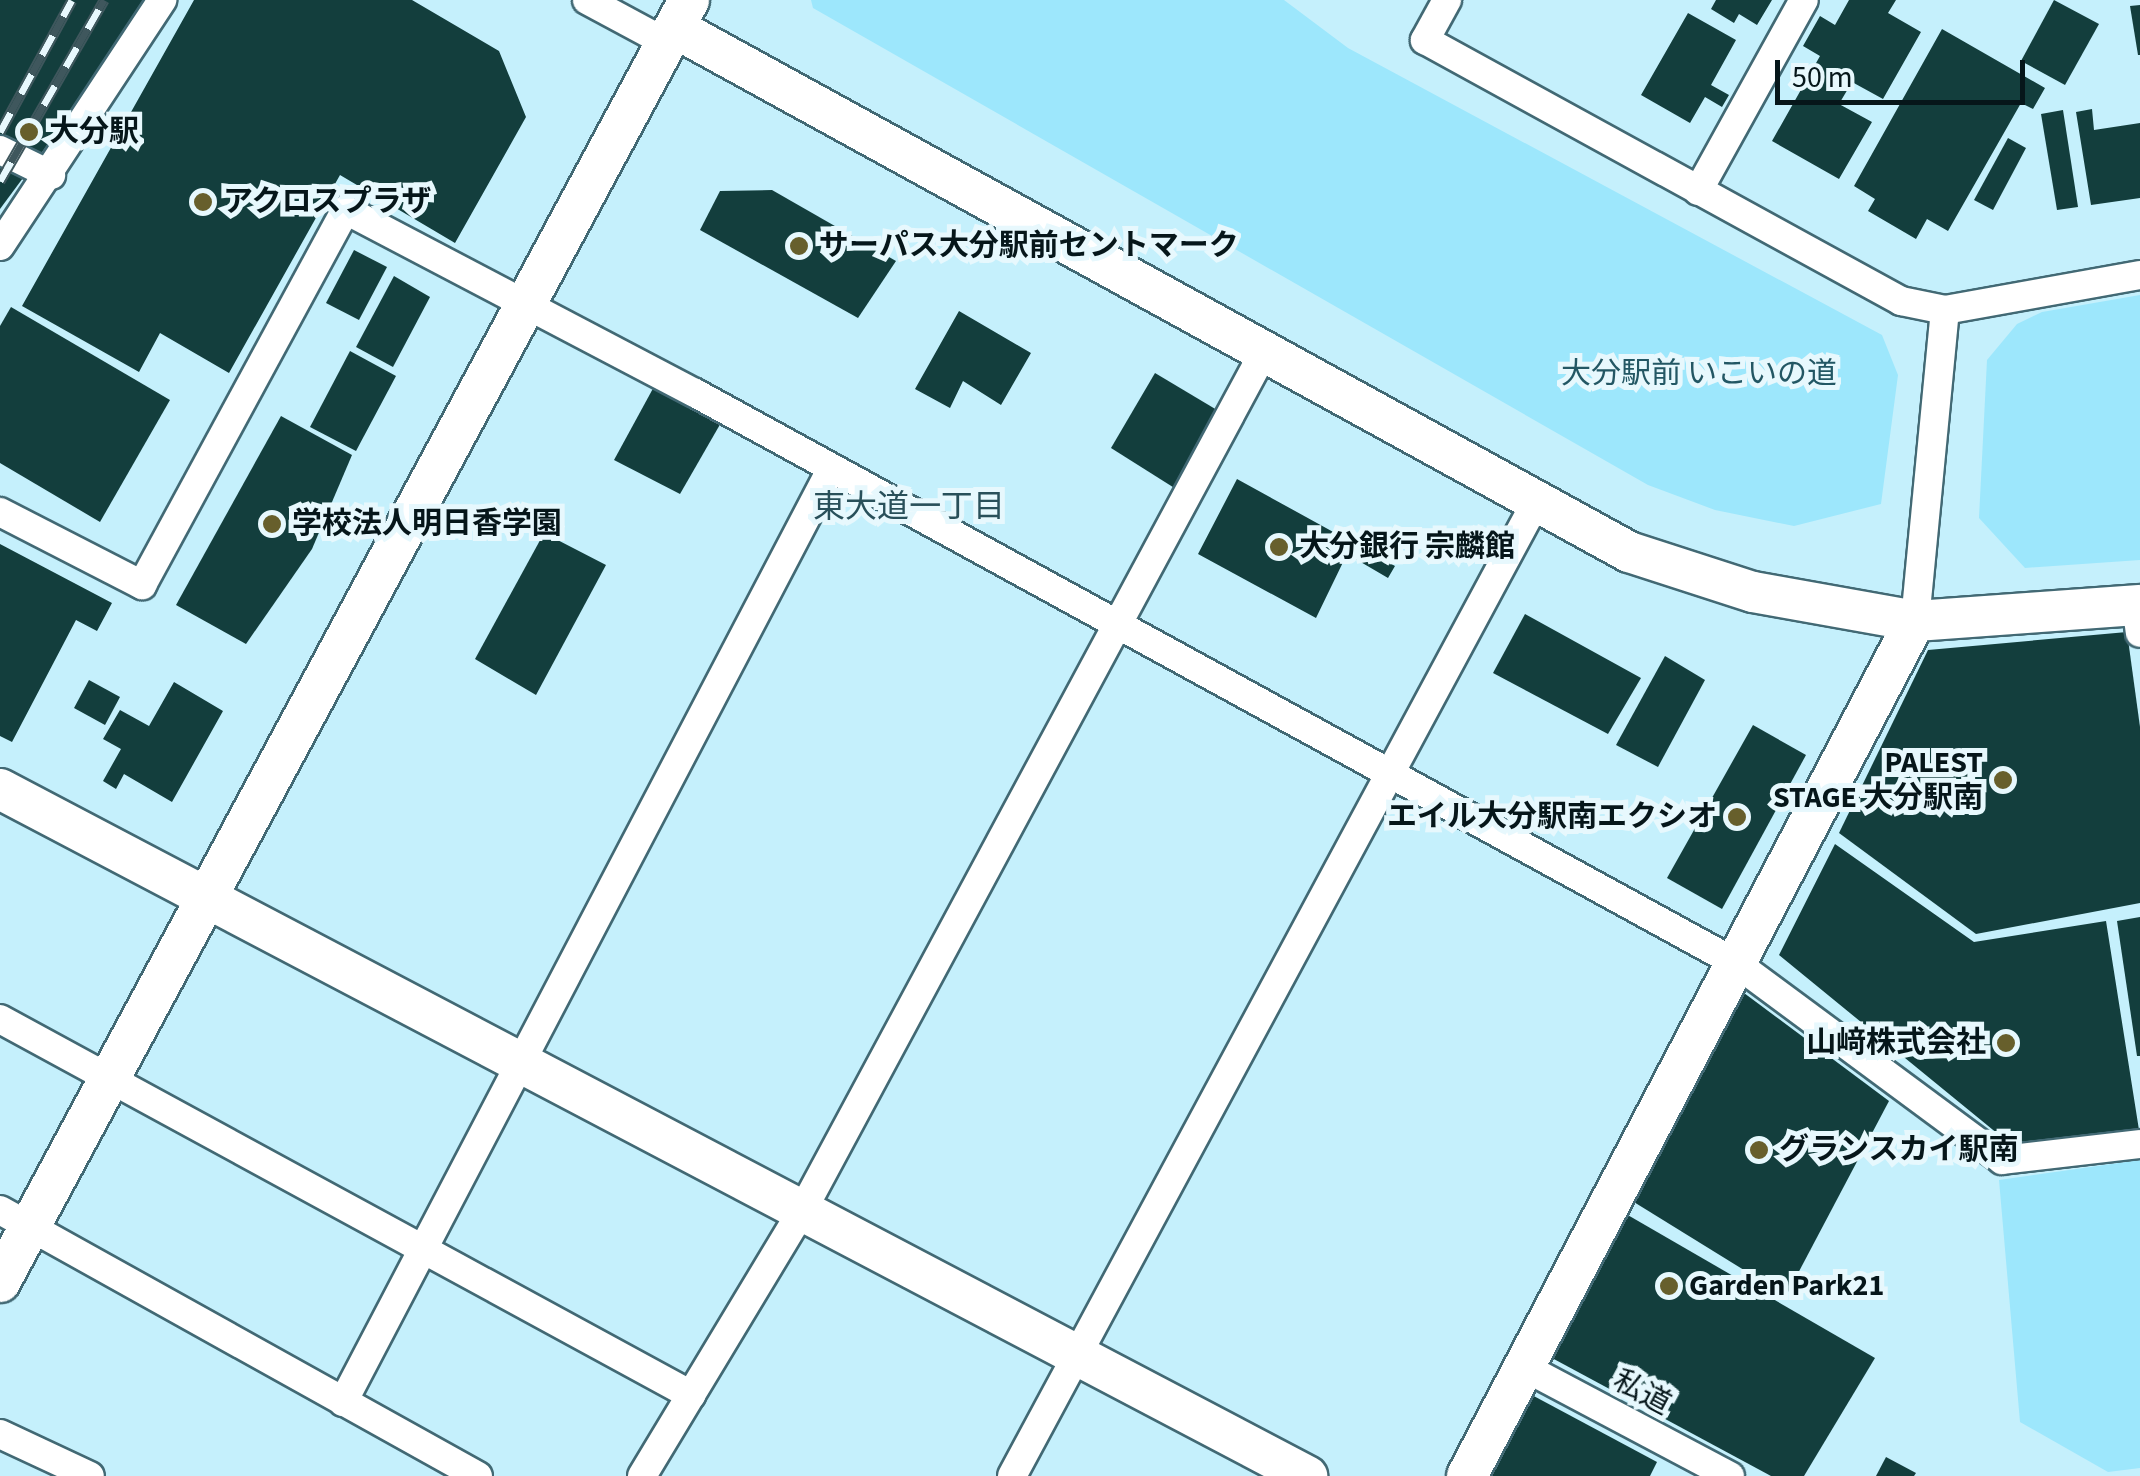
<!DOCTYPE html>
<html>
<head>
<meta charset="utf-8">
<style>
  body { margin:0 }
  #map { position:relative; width:2140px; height:1476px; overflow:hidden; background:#c5f0fc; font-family:"Source Sans 3","Noto Sans JP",sans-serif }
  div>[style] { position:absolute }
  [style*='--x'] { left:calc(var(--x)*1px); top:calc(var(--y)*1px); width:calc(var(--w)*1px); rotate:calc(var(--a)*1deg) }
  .green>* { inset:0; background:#9de7fc }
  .building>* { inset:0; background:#133e3d }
  .roads { filter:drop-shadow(2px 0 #426974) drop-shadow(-2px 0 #426974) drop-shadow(0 2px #426974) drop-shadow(0 -2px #426974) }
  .street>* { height:28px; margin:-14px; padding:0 14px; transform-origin:14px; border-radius:14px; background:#fff }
  .secondary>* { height:40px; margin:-20px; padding:0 20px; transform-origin:20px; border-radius:20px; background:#fff }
  .rail>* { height:11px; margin-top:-5.5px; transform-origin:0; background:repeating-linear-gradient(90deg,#e7f8fd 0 22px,#3f575d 0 44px); box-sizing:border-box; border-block:2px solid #3f575d }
  .dots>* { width:28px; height:28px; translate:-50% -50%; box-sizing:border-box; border:5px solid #e7f8fd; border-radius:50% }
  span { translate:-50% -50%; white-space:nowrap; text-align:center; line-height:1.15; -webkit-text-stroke:10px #e7f8fd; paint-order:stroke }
  .poi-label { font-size:30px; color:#06161a; font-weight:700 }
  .left { translate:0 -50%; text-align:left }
  .right { translate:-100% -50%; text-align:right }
  .park-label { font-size:30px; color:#235764 }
  .street-label { font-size:30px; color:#06161a }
  .neighbourhood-label { font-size:32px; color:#29505a }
  .scale { position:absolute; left:1775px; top:60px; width:250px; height:45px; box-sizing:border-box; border:5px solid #06161a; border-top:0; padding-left:12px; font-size:30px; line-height:35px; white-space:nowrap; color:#06161a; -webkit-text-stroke:8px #e7f8fd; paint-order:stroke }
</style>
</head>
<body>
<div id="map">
  <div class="green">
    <i style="clip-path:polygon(811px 0,1284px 0,1348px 48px,1882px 335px,1898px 375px,1881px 504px,1794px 526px,1715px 510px,1648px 485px,813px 8px)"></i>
    <i style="clip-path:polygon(2140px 295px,2140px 560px,2025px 568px,1979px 518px,1987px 360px,2017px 324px,2042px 312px)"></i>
    <i style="clip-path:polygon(2140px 1160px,2140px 1468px,2108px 1472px,2020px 1422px,1999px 1180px)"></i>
  </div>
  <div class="building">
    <i style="clip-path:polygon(0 0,146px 0,114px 55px,0 209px)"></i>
    <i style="clip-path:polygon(194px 0,412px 0,499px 51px,526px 117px,455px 243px,340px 175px,229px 373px,160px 333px,139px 372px,22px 306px)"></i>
    <i style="clip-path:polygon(1716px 0,1772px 0,1757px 25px,1739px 14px,1734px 23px,1711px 9px)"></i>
    <i style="clip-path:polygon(1849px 0,1896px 0,1888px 13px,1921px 32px,1883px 99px,1852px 82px,1839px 104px,1872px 122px,1839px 179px,1772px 141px,1820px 56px,1803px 46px,1820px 16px,1835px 25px)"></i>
    <i style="clip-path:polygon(2054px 0,2099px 24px,2065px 85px,2021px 61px)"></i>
    <i style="clip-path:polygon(2140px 5px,2140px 55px,2138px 55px,2130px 6px)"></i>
    <i style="clip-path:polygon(1688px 13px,1736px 40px,1711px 85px,1729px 95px,1722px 107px,1705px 97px,1690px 123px,1641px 95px)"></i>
    <i style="clip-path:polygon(1942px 29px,2045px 88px,2033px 109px,2021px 103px,1948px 231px,1927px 219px,1916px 239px,1868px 211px,1875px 199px,1854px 186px)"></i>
    <i style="clip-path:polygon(2092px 109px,2094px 130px,2140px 123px,2140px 198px,2091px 205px,2076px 112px)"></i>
    <i style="clip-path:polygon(2063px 110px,2078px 207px,2057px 210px,2041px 114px)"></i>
    <i style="clip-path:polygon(2008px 138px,2026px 148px,1993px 210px,1974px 200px)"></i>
    <i style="clip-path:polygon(772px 190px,896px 261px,858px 318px,700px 230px,720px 191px)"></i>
    <i style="clip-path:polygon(354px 250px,387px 267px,359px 320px,326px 303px)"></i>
    <i style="clip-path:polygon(394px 276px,430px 297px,393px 367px,356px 347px)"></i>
    <i style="clip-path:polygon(11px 307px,170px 400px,100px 522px,0 463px,0 326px)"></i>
    <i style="clip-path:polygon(959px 311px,1031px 353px,1001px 405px,963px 381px,950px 408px,915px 389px)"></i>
    <i style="clip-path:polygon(350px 351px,396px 376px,356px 451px,310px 427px)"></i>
    <i style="clip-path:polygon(1155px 373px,1222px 413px,1176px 489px,1111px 448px)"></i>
    <i style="clip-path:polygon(656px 383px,722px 421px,680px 494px,614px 460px)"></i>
    <i style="clip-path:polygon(281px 416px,352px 455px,312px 549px,246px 644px,176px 605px)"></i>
    <i style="clip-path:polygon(1237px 479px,1395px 566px,1388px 578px,1347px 554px,1316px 618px,1198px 554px)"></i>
    <i style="clip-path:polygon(544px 533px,606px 565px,536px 695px,475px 659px)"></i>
    <i style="clip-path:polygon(0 544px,112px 603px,97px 631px,76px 620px,12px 742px,0 736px)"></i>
    <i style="clip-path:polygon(1525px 614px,1641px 678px,1608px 734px,1493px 673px)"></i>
    <i style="clip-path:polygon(2127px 632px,2140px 727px,2140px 903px,1976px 934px,1839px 833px,1928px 650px)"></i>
    <i style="clip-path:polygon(1665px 656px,1705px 680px,1658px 767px,1616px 745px)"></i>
    <i style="clip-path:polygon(89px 680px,120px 697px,105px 725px,74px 708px)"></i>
    <i style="clip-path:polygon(174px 682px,223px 711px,172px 802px,124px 774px,116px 789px,103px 781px,121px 749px,103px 739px,120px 710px,149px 726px)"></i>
    <i style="clip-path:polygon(1753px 725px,1806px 755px,1722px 909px,1667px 878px)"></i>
    <i style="clip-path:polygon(1835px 844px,1974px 942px,2106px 921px,2139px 1130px,2009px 1143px,1779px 955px)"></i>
    <i style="clip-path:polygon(2140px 917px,2140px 1056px,2137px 1056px,2117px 921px)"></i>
    <i style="clip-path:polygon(1740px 990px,1889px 1101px,1786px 1296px,1629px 1199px)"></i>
    <i style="clip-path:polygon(1626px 1214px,1875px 1358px,1804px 1476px,1771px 1476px,1552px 1358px)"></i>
    <i style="clip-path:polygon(1530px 1394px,1657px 1462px,1650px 1476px,1491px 1476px)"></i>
    <i style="clip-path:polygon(1886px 1457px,1916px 1473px,1914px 1476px,1876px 1476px)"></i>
  </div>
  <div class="roads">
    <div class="street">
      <i style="--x:587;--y:0;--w:91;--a:28.3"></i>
      <i style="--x:1447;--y:0;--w:46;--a:118.8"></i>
      <i style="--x:1425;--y:40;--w:543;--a:28.74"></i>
      <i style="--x:1901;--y:301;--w:45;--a:11.6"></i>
      <i style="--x:1945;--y:310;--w:198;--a:-10.2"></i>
      <i style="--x:0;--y:150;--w:57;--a:26.1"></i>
      <i style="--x:1698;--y:191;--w:218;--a:-61"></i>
      <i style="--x:0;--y:246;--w:295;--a:-56.6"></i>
      <i style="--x:0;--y:512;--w:160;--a:27.2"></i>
      <i style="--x:142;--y:585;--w:427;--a:-61.5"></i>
      <i style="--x:346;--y:210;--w:394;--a:27.7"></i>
      <i style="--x:695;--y:393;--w:1187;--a:28.7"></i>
      <i style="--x:1736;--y:963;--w:331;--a:36.5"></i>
      <i style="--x:2002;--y:1160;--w:139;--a:-6.6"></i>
      <i style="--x:2136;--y:605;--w:28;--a:82"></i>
      <i style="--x:1915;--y:621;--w:312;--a:-84.5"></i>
      <i style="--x:0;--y:1019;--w:787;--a:28.55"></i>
      <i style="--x:0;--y:1210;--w:547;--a:29.1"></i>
      <i style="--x:1524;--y:1367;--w:233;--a:27.9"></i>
      <i style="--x:343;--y:1402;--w:1054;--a:-62.37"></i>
      <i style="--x:0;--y:1434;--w:99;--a:25"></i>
      <i style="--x:642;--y:1476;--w:310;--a:-58.9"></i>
      <i style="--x:802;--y:1211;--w:980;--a:-61.73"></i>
      <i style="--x:1012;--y:1476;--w:1104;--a:-61.72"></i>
    </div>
    <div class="secondary">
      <i style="--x:675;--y:28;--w:1088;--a:28.78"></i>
      <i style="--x:1629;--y:552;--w:130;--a:17.9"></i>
      <i style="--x:1753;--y:592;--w:165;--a:10.1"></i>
      <i style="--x:1915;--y:621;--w:226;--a:-4.1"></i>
      <i style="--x:0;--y:789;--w:1477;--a:27.73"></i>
      <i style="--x:0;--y:1282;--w:1455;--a:-61.74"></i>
      <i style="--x:1467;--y:1476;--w:965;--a:-62.35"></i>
    </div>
  </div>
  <div class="rail">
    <i style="--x:0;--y:132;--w:150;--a:-61.4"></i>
    <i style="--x:0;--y:181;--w:209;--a:-60.1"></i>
  </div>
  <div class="dots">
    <i style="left:29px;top:132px;background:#675f2c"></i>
    <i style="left:203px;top:202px;background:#675f2c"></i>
    <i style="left:799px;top:246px;background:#675f2c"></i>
    <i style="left:272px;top:524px;background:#675f2c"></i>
    <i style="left:1279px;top:547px;background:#675f2c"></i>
    <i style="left:2003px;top:780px;background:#675f2c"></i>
    <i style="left:1737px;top:817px;background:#675f2c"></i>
    <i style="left:2006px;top:1043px;background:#675f2c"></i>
    <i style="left:1759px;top:1150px;background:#675f2c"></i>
    <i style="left:1669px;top:1286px;background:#675f2c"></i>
  </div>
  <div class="poi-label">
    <span class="left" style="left:49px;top:132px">大分駅</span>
    <span class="left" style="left:223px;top:202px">アクロスプラザ</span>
    <span class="left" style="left:819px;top:246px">サーパス大分駅前セントマーク</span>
    <span class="left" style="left:292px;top:524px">学校法人明日香学園</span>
    <span class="left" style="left:1299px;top:547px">大分銀行 宗麟館</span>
    <span class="right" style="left:1983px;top:780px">PALEST<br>STAGE 大分駅南</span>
    <span class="right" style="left:1717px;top:817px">エイル大分駅南エクシオ</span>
    <span class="right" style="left:1986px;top:1043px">山﨑株式会社</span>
    <span class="left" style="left:1779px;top:1150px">グランスカイ駅南</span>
    <span class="left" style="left:1689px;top:1286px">Garden Park21</span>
  </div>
  <div class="park-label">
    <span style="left:1699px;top:374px">大分駅前 いこいの道</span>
  </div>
  <div class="street-label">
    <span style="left:1642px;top:1393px;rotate:28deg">私道</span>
  </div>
  <div class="neighbourhood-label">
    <span style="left:909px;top:507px">東大道一丁目</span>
  </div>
  <div class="scale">50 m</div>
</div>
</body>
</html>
